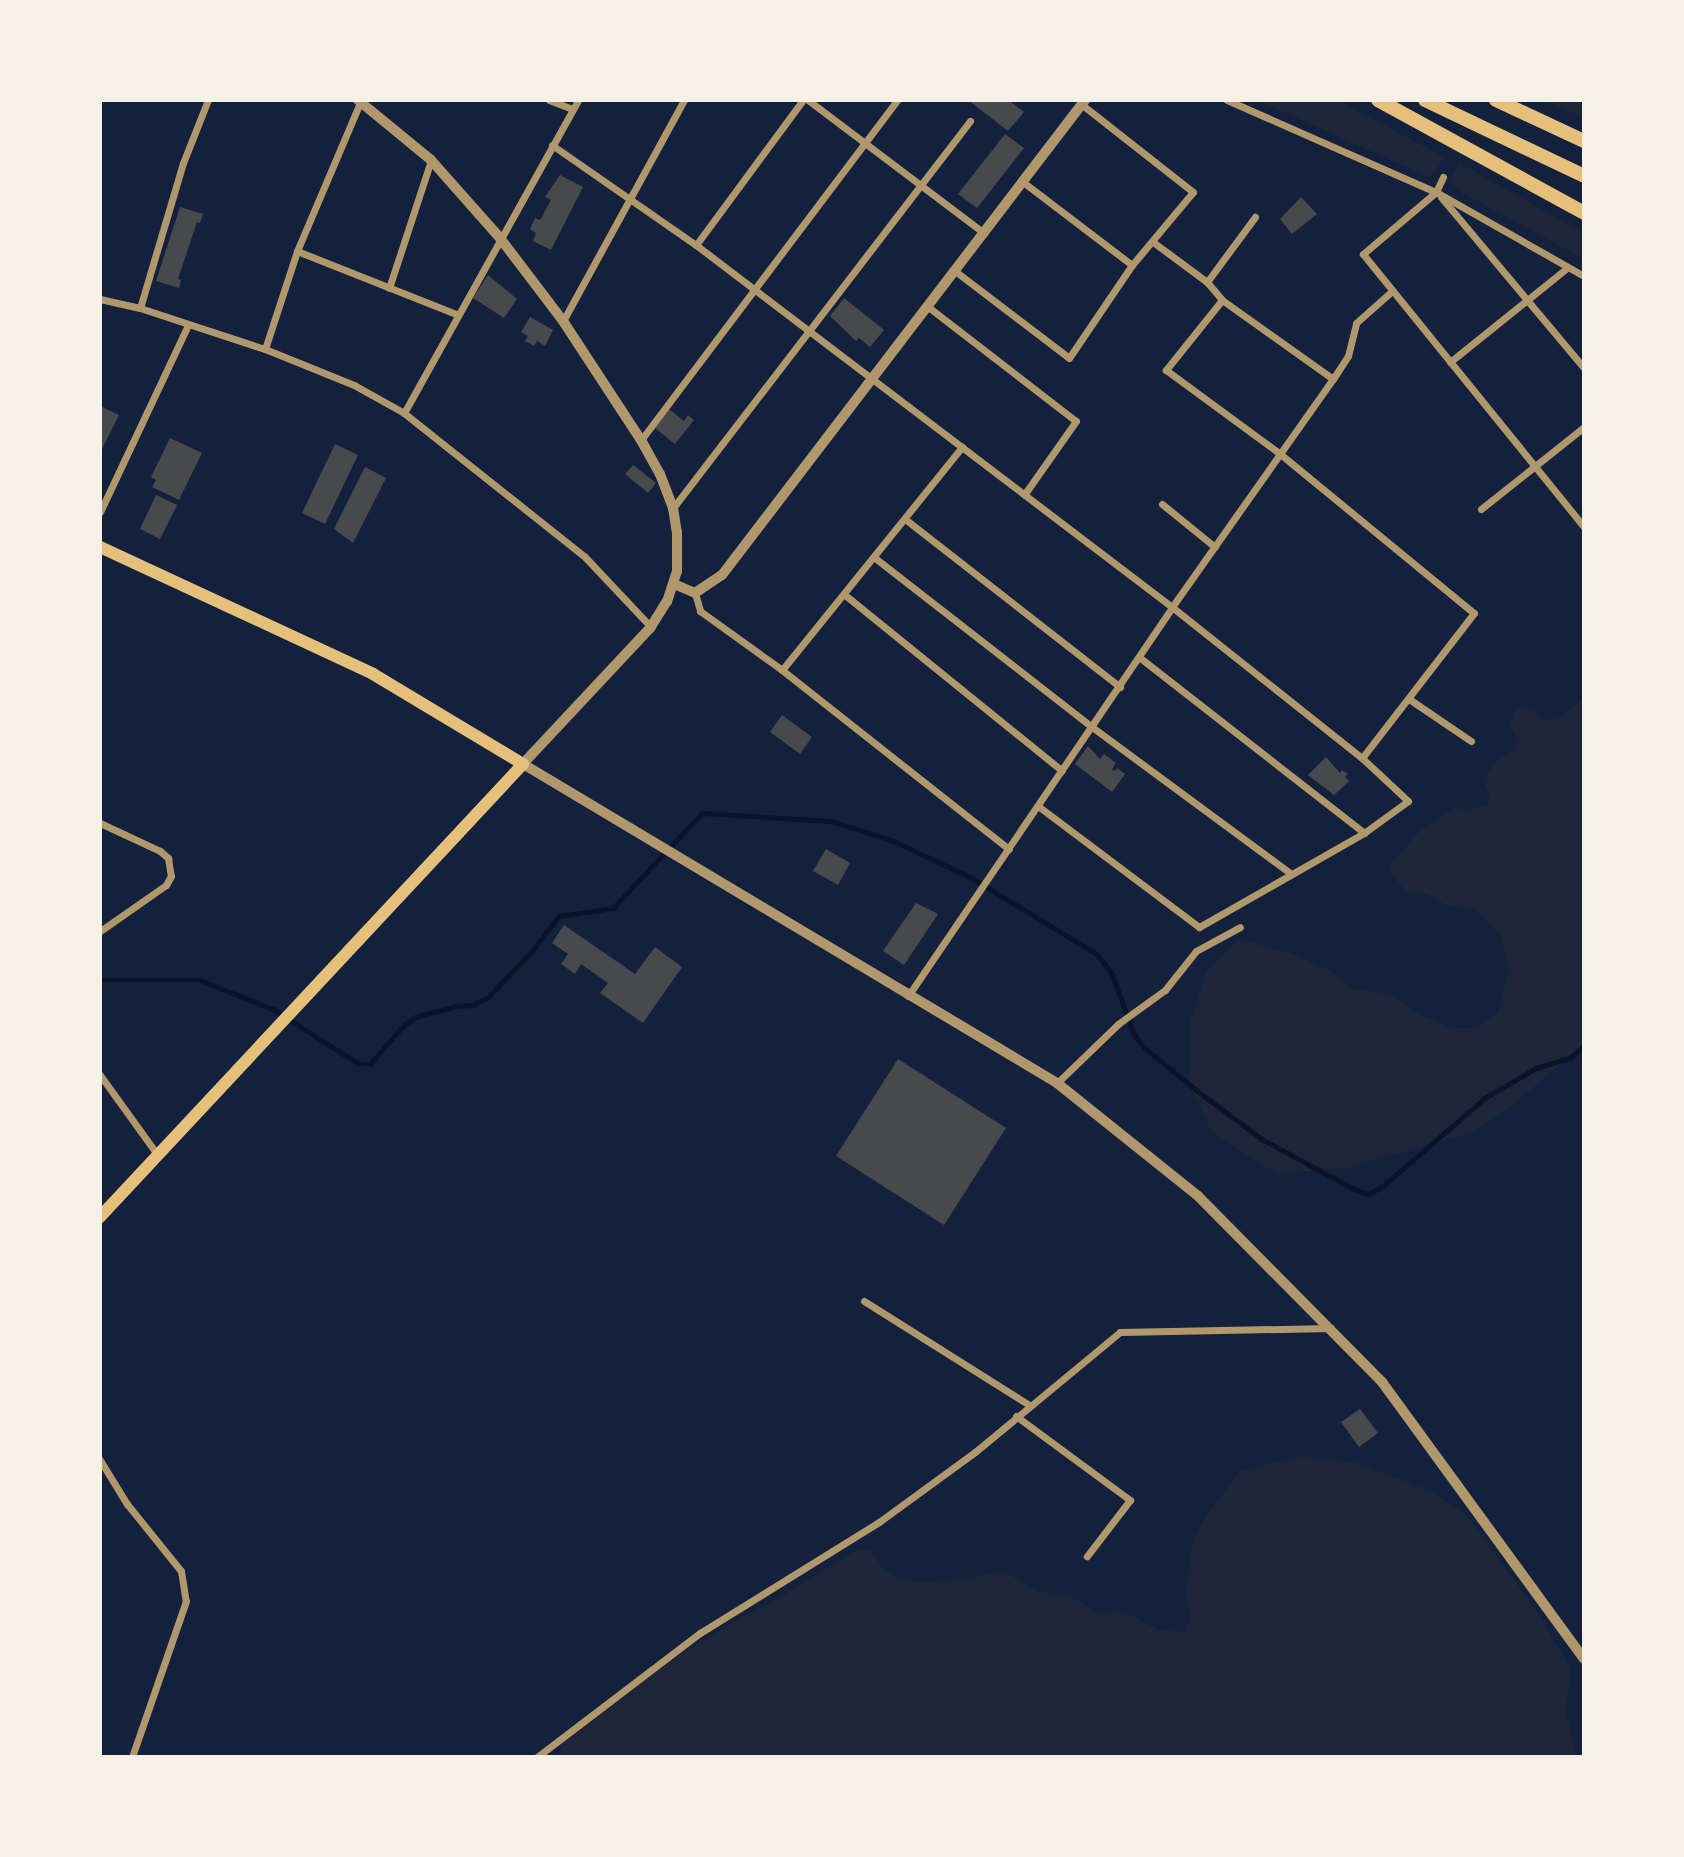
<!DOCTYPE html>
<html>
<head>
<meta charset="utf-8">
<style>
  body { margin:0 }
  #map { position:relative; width:1684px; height:1857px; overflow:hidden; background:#14213d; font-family:Poppins,sans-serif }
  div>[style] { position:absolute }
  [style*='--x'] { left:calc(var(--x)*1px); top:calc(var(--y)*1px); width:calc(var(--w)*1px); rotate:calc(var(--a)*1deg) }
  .green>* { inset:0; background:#1d2539 }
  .stream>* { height:4.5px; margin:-2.25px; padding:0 2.25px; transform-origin:2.25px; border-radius:2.25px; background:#0b132b }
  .building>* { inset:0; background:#48494c }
  .minor>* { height:7px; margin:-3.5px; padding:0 3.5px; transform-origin:3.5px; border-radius:3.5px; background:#b1986c }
  .tertiary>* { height:10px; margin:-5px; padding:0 5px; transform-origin:5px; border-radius:5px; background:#b1986c }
  .secondary>* { height:12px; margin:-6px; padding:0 6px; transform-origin:6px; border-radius:6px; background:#e5c07b }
  .motorway>* { height:14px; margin:-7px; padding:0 7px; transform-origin:7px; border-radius:7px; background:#e5c07b }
  span { translate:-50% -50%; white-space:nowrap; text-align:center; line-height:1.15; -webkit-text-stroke:5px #f6f1e7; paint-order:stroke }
  .frame { position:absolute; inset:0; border:102px solid #f6f1e7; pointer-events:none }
</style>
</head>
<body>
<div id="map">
  <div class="green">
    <i style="clip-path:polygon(1257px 100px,1337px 100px,1444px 157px,1431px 178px)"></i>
    <i style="clip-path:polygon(1544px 100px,1584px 100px,1584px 118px)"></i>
    <i style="clip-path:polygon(1459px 163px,1584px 233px,1584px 259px,1461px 192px,1450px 182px)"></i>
    <i style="clip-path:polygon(1584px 698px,1584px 1044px,1508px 1109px,1472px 1132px,1347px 1168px,1277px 1174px,1212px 1132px,1189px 1084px,1189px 1025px,1206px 973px,1238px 939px,1291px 953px,1334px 973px,1351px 989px,1390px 994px,1419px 1014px,1451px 1028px,1477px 1028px,1498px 1012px,1509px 969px,1500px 934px,1476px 910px,1446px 905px,1427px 894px,1407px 893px,1387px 868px,1419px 832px,1455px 808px,1468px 811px,1488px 804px,1489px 795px,1483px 780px,1498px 759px,1516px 750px,1516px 737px,1510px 725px,1516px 706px,1535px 708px,1537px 715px,1545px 720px,1558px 719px)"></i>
    <i style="clip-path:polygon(1302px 1456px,1354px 1462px,1433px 1492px,1469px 1518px,1536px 1610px,1571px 1669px,1566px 1713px,1577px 1757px,557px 1757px,563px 1740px,642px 1680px,732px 1622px,781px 1597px,853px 1552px,870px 1549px,881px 1566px,896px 1577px,920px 1582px,967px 1579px,1004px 1571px,1038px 1592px,1068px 1595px,1098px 1613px,1123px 1611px,1159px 1630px,1185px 1632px,1190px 1619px,1186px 1593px,1190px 1555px,1196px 1534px,1207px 1515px,1239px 1472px)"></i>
  </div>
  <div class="stream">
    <i style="--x:100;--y:980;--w:100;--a:0"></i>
    <i style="--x:200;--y:980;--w:79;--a:21.7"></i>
    <i style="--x:273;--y:1009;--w:102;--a:32.6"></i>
    <i style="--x:359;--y:1064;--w:11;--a:0"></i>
    <i style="--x:370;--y:1064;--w:52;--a:-48.9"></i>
    <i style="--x:404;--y:1025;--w:14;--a:-34"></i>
    <i style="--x:416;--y:1017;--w:41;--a:-15.4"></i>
    <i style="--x:456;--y:1006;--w:17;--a:-3"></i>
    <i style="--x:473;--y:1005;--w:17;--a:-28"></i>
    <i style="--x:488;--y:997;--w:64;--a:-46.3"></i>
    <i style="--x:532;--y:951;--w:44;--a:-52.4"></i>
    <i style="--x:559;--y:916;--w:55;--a:-8.4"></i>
    <i style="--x:613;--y:908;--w:130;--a:-46.9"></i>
    <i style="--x:702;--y:813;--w:129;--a:3.5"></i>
    <i style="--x:831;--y:821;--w:66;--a:17.6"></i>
    <i style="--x:894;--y:841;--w:86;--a:25.4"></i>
    <i style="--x:972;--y:878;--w:146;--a:31.3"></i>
    <i style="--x:1097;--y:954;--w:24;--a:52"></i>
    <i style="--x:1112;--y:973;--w:65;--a:70.2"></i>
    <i style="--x:1134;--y:1034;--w:18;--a:52"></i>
    <i style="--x:1145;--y:1048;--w:70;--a:39.2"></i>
    <i style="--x:1199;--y:1092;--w:79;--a:36.7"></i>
    <i style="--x:1262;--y:1139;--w:107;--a:28.5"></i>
    <i style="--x:1356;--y:1190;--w:13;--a:18"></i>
    <i style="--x:1368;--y:1194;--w:17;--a:-28"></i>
    <i style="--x:1383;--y:1186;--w:135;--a:-40.8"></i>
    <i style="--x:1485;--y:1098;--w:59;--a:-30.5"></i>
    <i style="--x:1536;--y:1068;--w:37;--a:-17"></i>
    <i style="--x:1571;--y:1057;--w:17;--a:-40"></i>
  </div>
  <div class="building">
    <i style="clip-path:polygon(968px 100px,1008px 100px,1024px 112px,1008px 131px)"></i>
    <i style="clip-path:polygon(1005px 134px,1024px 148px,977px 208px,958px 194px)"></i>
    <i style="clip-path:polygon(560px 175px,583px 187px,551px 250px,533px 241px,536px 233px,530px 229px,535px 218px,540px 220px,551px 200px,545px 197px)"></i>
    <i style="clip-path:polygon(1301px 197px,1317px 214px,1292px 234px,1280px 219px)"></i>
    <i style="clip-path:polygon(180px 207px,203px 214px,200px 223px,197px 222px,178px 279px,181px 280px,179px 288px,156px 281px)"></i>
    <i style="clip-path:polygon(488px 275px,517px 299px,504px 318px,473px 298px)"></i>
    <i style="clip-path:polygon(844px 298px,884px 330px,870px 347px,859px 338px,856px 341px,830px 316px)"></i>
    <i style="clip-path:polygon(530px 317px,553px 330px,545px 346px,537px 341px,534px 346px,525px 341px,528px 336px,521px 332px)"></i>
    <i style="clip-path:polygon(100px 406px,119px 415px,100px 453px)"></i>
    <i style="clip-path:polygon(669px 409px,684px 421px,688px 415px,694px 420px,675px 444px,655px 428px)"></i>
    <i style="clip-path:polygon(170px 438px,202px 453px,179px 500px,152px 487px,156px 480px,151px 477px)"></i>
    <i style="clip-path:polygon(335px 444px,358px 455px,325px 524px,302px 513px)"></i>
    <i style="clip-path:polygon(633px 465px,656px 483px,648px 493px,625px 474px)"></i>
    <i style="clip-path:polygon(365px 467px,386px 478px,353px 543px,334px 529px)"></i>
    <i style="clip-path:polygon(156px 495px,177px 505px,160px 539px,140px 529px)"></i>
    <i style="clip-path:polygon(782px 715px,812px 737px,800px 754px,770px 732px)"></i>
    <i style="clip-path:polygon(1088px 746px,1100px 759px,1104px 754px,1116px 763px,1112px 769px,1115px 771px,1117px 768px,1125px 774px,1112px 792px,1075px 764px)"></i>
    <i style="clip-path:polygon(1326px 757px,1340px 773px,1342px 770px,1348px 774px,1345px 777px,1349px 781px,1334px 795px,1308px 775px)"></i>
    <i style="clip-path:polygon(826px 849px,850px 863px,838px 885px,813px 871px)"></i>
    <i style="clip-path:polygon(916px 903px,938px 914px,904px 965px,883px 951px)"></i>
    <i style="clip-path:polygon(564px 925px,635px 974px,655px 947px,682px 967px,643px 1023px,600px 993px,608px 983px,581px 964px,575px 974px,561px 964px,568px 954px,552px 943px)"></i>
    <i style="clip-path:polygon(898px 1059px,1006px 1128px,944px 1225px,836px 1156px)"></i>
    <i style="clip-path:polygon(1360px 1409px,1378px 1433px,1359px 1447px,1341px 1422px)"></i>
  </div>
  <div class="minor">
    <i style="--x:549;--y:100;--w:25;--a:21"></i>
    <i style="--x:808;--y:100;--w:221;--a:37.1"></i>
    <i style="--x:1227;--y:100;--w:228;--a:23.8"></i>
    <i style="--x:1436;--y:192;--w:170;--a:29.6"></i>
    <i style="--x:552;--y:145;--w:175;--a:34.8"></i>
    <i style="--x:696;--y:245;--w:598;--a:37.25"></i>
    <i style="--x:1172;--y:607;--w:243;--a:38.5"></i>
    <i style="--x:1362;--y:758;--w:63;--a:43.1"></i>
    <i style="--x:1408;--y:801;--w:54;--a:144"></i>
    <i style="--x:1364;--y:833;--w:190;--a:150.3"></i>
    <i style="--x:1199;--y:927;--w:201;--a:-143.1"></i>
    <i style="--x:1443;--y:177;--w:17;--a:115"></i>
    <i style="--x:1436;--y:192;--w:96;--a:139.7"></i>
    <i style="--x:1363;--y:254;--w:351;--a:51"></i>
    <i style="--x:1023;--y:182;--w:137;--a:37.3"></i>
    <i style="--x:1441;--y:197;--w:223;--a:50.1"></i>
    <i style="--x:1153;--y:242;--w:67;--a:36.5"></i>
    <i style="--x:1207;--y:282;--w:23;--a:50"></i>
    <i style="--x:1222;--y:300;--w:136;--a:35.4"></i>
    <i style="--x:696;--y:245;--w:180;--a:-53.6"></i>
    <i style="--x:297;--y:251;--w:171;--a:21.6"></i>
    <i style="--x:955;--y:271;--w:143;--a:37.3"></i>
    <i style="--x:1069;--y:358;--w:112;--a:-55.9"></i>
    <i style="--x:1132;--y:265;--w:95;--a:-50.1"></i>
    <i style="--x:1193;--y:192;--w:142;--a:-141.8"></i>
    <i style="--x:1207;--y:282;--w:81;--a:-53.6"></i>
    <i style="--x:389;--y:288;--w:135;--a:-71.8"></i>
    <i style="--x:100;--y:299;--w:41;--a:12.7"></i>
    <i style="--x:140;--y:308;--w:132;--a:18.2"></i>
    <i style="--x:265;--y:349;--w:96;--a:22"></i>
    <i style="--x:354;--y:385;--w:57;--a:29.2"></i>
    <i style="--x:404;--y:413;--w:231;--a:38.5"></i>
    <i style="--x:585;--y:557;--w:96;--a:46.7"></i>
    <i style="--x:1222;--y:300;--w:90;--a:128.7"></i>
    <i style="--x:1166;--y:370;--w:140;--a:36.3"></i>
    <i style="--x:1279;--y:453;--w:252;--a:39.4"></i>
    <i style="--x:1474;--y:613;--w:183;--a:127.7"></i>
    <i style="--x:927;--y:306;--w:188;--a:37.7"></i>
    <i style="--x:1076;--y:421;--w:90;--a:125.1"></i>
    <i style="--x:140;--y:308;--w:151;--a:-73.5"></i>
    <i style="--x:183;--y:163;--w:68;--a:-68.4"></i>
    <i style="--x:563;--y:321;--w:252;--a:-61.3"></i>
    <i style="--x:265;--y:349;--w:103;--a:-71.9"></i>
    <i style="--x:297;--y:251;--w:164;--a:-67"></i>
    <i style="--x:1450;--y:362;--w:151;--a:-38.8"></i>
    <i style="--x:404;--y:413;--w:358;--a:-60.9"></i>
    <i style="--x:641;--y:440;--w:426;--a:-53"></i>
    <i style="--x:1162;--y:504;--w:68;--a:39.1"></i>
    <i style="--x:673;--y:508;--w:488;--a:-52.5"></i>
    <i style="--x:1481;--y:509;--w:132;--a:-38.5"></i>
    <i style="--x:100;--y:512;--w:207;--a:-64.8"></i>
    <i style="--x:905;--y:519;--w:273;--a:38"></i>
    <i style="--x:875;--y:558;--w:275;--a:37.9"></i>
    <i style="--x:1092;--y:727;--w:246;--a:36.4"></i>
    <i style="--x:695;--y:593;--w:19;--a:74"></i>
    <i style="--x:700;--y:611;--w:101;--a:35.7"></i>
    <i style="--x:782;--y:670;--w:289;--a:38.3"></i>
    <i style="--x:845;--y:595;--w:279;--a:39"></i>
    <i style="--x:1139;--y:657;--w:286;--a:38"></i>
    <i style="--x:782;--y:670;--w:287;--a:-51.1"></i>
    <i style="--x:1409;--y:699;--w:75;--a:34.1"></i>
    <i style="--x:100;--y:823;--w:66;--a:25"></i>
    <i style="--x:160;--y:851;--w:11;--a:41"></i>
    <i style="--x:168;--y:858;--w:18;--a:81"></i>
    <i style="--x:171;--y:876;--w:10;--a:119"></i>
    <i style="--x:166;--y:885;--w:80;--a:145.1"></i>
    <i style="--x:908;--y:996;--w:470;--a:-55.8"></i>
    <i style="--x:1172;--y:607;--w:279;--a:-54.8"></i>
    <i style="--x:1333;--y:379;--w:27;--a:-57"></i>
    <i style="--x:1348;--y:356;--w:34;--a:-76"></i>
    <i style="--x:1356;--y:323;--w:48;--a:-41.6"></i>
    <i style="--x:100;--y:1075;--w:97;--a:54.2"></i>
    <i style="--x:1057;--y:1083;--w:85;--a:-44"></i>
    <i style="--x:1118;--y:1024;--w:58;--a:-35.9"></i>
    <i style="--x:1165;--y:990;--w:50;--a:-51.5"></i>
    <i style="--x:1196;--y:951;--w:50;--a:-28.6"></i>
    <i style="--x:864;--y:1301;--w:195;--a:32.2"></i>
    <i style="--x:1016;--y:1416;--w:142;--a:36.4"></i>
    <i style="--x:1130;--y:1500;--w:71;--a:127.5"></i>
    <i style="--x:100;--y:1460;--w:52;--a:58.5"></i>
    <i style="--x:127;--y:1504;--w:86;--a:51.1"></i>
    <i style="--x:181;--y:1571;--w:30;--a:81"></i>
    <i style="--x:186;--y:1601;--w:165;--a:109.1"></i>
    <i style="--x:537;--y:1757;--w:205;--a:-37.3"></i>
    <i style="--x:700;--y:1633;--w:211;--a:-31.8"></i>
    <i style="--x:879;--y:1522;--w:119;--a:-36.1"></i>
    <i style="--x:975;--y:1452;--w:188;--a:-39.6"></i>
    <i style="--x:1120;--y:1332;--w:211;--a:-1.1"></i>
  </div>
  <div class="tertiary">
    <i style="--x:358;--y:100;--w:94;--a:39.4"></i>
    <i style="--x:431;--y:160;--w:104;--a:48.5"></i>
    <i style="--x:500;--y:238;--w:104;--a:52.8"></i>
    <i style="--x:563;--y:321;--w:142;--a:56.8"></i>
    <i style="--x:641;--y:440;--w:39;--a:61"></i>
    <i style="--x:660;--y:474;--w:36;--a:69"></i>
    <i style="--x:673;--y:508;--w:24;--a:81"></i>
    <i style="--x:677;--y:532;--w:39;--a:90"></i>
    <i style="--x:677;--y:571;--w:32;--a:108"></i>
    <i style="--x:667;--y:601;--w:31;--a:122"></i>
    <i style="--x:651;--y:627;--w:187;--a:133.1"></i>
    <i style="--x:523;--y:764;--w:622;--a:30.85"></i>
    <i style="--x:1057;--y:1083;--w:181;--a:38.7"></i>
    <i style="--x:1198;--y:1196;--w:262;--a:45.3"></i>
    <i style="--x:1382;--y:1382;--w:343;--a:53.9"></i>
    <i style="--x:674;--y:584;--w:23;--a:23"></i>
    <i style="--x:695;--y:593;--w:32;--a:-34"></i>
    <i style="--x:722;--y:575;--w:598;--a:-52.61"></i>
  </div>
  <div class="secondary">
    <i style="--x:100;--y:547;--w:301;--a:24.9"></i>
    <i style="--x:373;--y:674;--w:175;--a:31"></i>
    <i style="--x:523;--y:764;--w:620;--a:133.04"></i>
  </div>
  <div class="motorway">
    <i style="--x:1378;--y:100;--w:235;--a:28.7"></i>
    <i style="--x:1425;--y:100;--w:176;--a:25.5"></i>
    <i style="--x:1496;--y:100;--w:97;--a:25"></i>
  </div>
  <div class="frame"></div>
</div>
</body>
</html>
